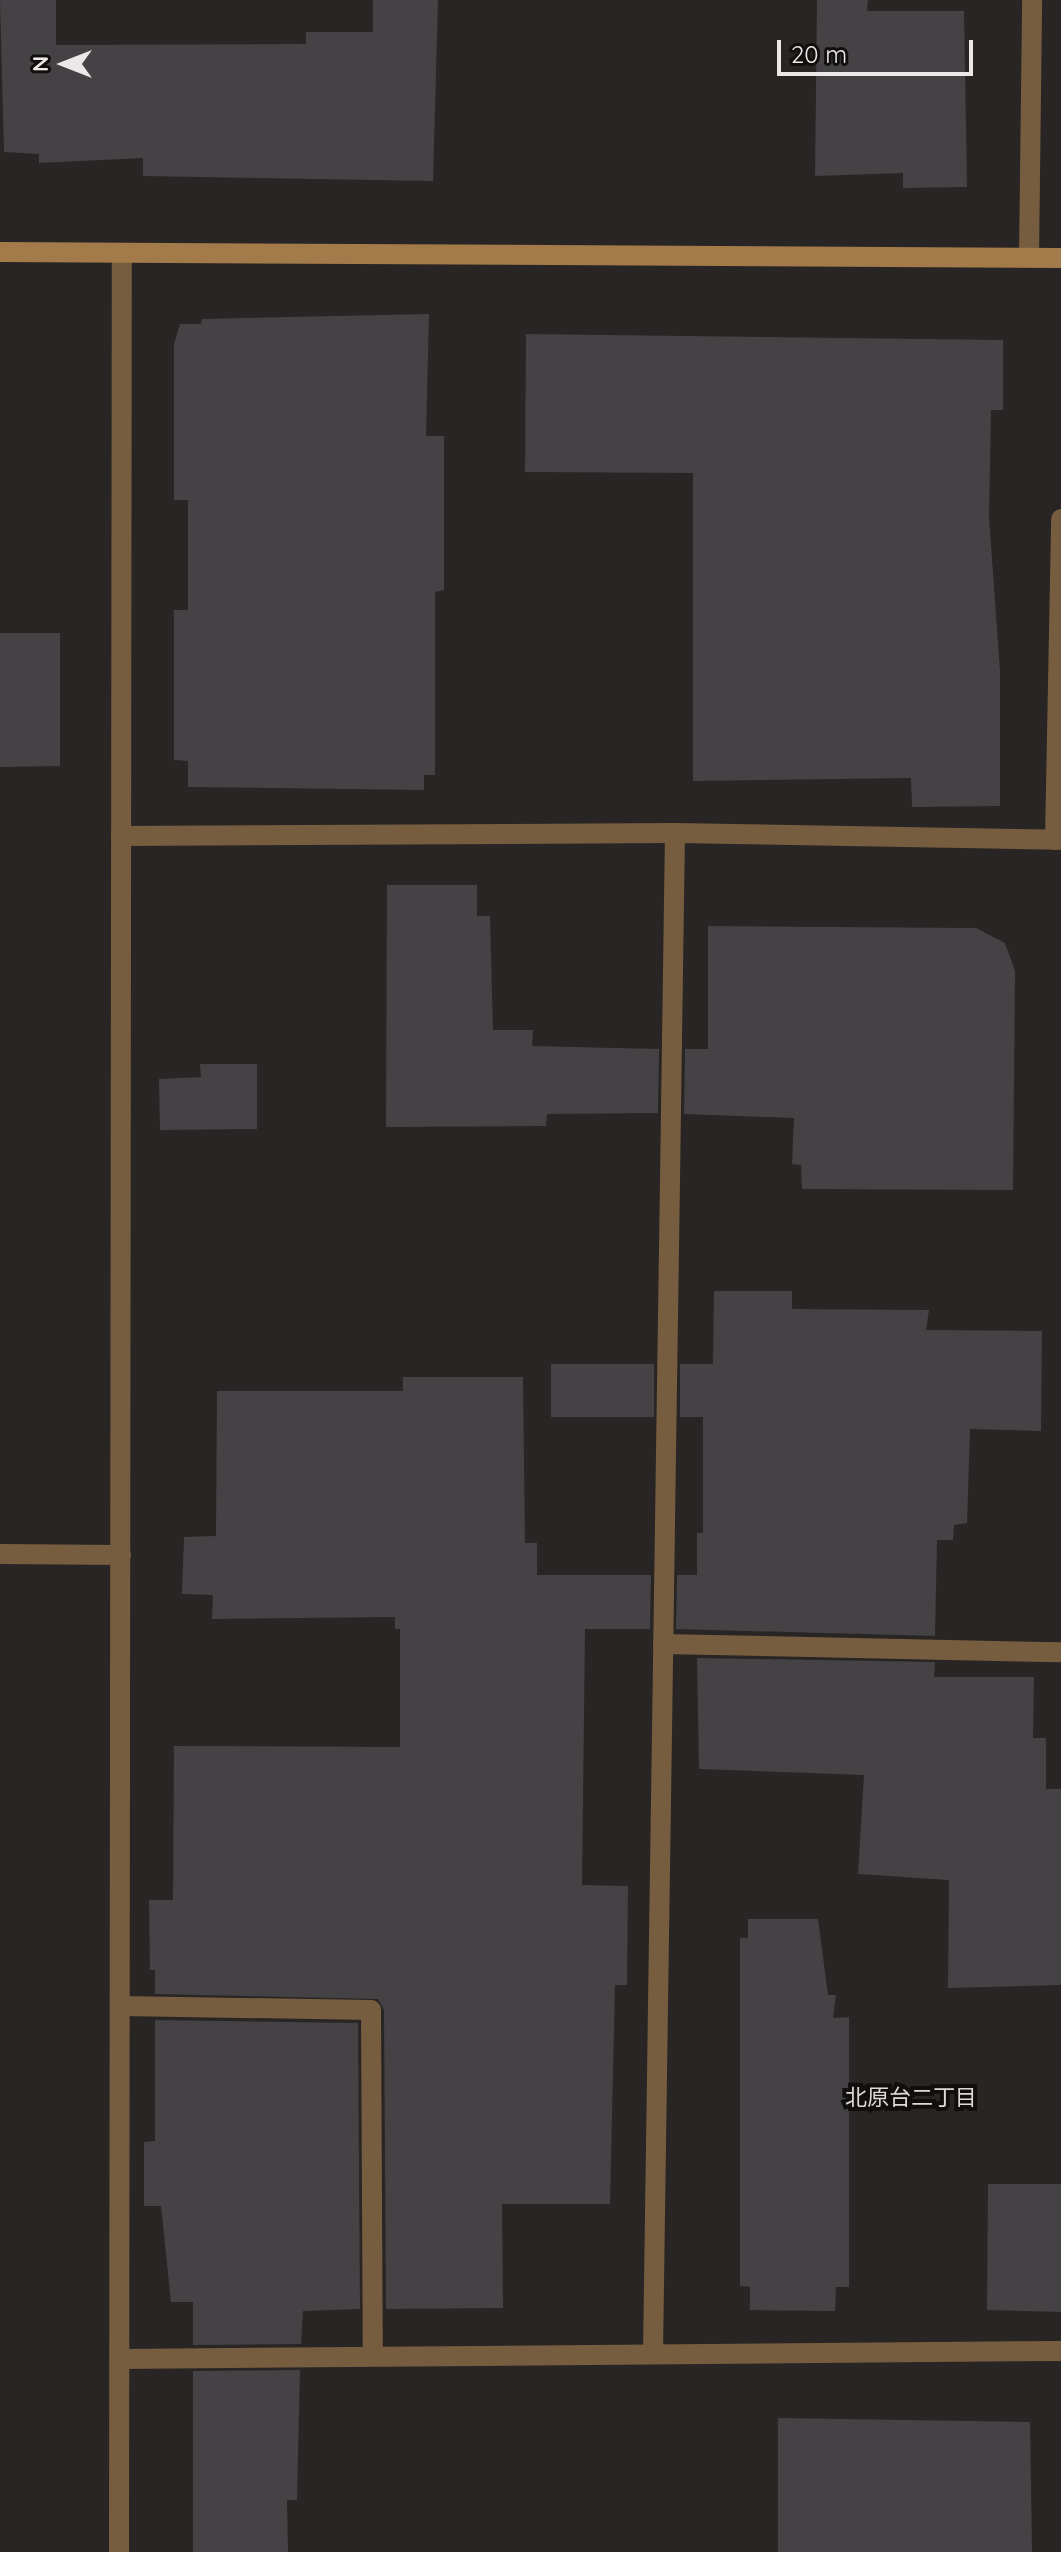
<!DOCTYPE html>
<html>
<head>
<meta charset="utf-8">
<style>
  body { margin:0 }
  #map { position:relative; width:1061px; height:2552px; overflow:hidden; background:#282524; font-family:Quicksand,"Noto Sans JP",sans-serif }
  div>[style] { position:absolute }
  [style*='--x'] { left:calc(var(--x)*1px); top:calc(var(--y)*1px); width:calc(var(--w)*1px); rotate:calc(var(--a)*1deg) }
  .building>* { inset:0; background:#444245 }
  .street>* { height:20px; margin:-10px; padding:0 10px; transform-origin:10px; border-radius:10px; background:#765d3f }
  .secondary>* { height:20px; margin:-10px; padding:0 10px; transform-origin:10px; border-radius:10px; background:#a37b4a }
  span { translate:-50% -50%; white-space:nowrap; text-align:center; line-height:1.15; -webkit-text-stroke:8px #100f0e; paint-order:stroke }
  .neighbourhood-label { font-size:22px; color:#ddd9d7 }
  .north { position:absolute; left:24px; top:24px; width:80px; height:80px; -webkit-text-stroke:6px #100f0e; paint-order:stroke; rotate:270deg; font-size:22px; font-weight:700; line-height:32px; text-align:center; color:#ebe9e8 }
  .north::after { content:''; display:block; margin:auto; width:28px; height:36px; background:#ebe9e8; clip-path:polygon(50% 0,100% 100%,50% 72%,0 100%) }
  .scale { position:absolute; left:777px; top:40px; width:196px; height:36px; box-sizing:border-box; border:4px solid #ebe9e8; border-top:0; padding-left:10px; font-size:24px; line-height:28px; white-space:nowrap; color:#ebe9e8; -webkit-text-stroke:6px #100f0e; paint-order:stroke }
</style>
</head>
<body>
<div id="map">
  <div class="building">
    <i style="clip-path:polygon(0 0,56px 0,56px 45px,306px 44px,306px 32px,373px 32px,373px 0,438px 0,433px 181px,143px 176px,143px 158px,39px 163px,39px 154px,4px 152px)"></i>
    <i style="clip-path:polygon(817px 0,868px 0,867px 11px,964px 11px,967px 187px,903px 188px,903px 173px,815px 176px)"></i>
    <i style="clip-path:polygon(429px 314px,426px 436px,444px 436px,444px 590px,435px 592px,435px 775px,424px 775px,424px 790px,188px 787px,188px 761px,174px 760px,174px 610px,188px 610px,188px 500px,174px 500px,174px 344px,180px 324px,201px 324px,202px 319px)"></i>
    <i style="clip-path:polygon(526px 334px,1003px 340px,1003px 410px,991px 410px,989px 517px,1000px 671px,1000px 806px,912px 807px,911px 778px,693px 781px,693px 473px,525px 472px)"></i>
    <i style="clip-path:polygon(0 633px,60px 633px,60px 766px,0 767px)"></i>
    <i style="clip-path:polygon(387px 885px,477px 885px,477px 916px,490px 916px,493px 1030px,533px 1030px,532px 1046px,659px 1049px,658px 1113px,547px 1114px,546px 1126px,386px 1127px)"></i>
    <i style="clip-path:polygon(708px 926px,976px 928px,1005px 943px,1015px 971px,1013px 1190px,802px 1189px,801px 1165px,792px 1164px,794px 1118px,684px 1114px,685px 1049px,708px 1049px)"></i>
    <i style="clip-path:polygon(200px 1064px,257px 1064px,257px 1129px,160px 1130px,159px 1079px,201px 1077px)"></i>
    <i style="clip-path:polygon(714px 1291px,792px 1291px,792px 1309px,929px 1310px,926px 1330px,1042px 1331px,1041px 1431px,970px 1429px,967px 1523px,954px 1525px,953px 1540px,937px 1540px,935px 1636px,676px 1629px,677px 1575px,697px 1575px,697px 1533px,703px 1533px,703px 1417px,680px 1417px,680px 1364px,713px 1364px)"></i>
    <i style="clip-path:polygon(551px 1364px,654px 1364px,654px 1417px,551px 1417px)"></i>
    <i style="clip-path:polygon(403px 1377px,523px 1377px,525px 1543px,537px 1543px,537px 1575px,651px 1575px,650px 1629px,585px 1629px,582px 1885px,628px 1886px,627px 1985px,615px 1985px,610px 2204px,502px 2204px,503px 2308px,386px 2309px,384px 2010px,378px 1999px,155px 1994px,155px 1970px,150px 1970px,149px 1900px,173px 1900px,174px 1746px,400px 1747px,400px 1629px,395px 1629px,395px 1617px,212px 1619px,213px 1595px,182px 1594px,184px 1537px,216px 1536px,217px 1391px,403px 1391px)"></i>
    <i style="clip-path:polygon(697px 1658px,935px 1662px,934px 1677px,1034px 1677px,1033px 1738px,1046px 1738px,1046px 1789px,1061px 1789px,1061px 1985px,948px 1988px,949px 1880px,858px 1874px,864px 1775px,699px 1769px)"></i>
    <i style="clip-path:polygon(748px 1919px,818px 1919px,828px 1995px,836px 1995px,833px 2018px,849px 2017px,849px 2287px,836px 2287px,835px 2311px,750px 2310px,750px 2287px,740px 2286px,740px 1938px,748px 1938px)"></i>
    <i style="clip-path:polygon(155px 2020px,358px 2023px,360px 2309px,303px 2311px,301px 2344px,193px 2345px,193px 2302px,171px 2302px,161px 2206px,144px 2206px,144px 2142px,155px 2141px)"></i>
    <i style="clip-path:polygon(988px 2184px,1061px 2184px,1061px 2312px,987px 2310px)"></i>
    <i style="clip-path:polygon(300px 2370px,297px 2500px,287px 2500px,288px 2552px,193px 2552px,193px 2371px)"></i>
    <i style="clip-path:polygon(778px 2418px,1030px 2422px,1032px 2552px,778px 2552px)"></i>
  </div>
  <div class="street">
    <i style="--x:1029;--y:257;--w:257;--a:-89.3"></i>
    <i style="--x:121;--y:836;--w:554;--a:-0.31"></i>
    <i style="--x:675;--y:833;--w:386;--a:1"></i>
    <i style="--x:1055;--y:840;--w:321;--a:-88.9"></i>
    <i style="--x:0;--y:1554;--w:121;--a:0.5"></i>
    <i style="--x:663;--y:1644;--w:398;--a:1.2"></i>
    <i style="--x:120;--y:2006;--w:251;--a:0.9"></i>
    <i style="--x:371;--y:2010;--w:345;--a:89.7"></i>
    <i style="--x:653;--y:2352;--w:1519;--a:-89.17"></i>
    <i style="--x:120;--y:2359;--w:941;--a:-0.49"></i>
    <i style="--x:119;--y:2552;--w:2299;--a:-89.93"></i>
  </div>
  <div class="secondary">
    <i style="--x:0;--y:252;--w:1061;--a:0.32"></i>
  </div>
  <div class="neighbourhood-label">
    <span style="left:911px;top:2098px">北原台二丁目</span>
  </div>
  <div class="north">N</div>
  <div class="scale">20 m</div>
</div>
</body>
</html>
